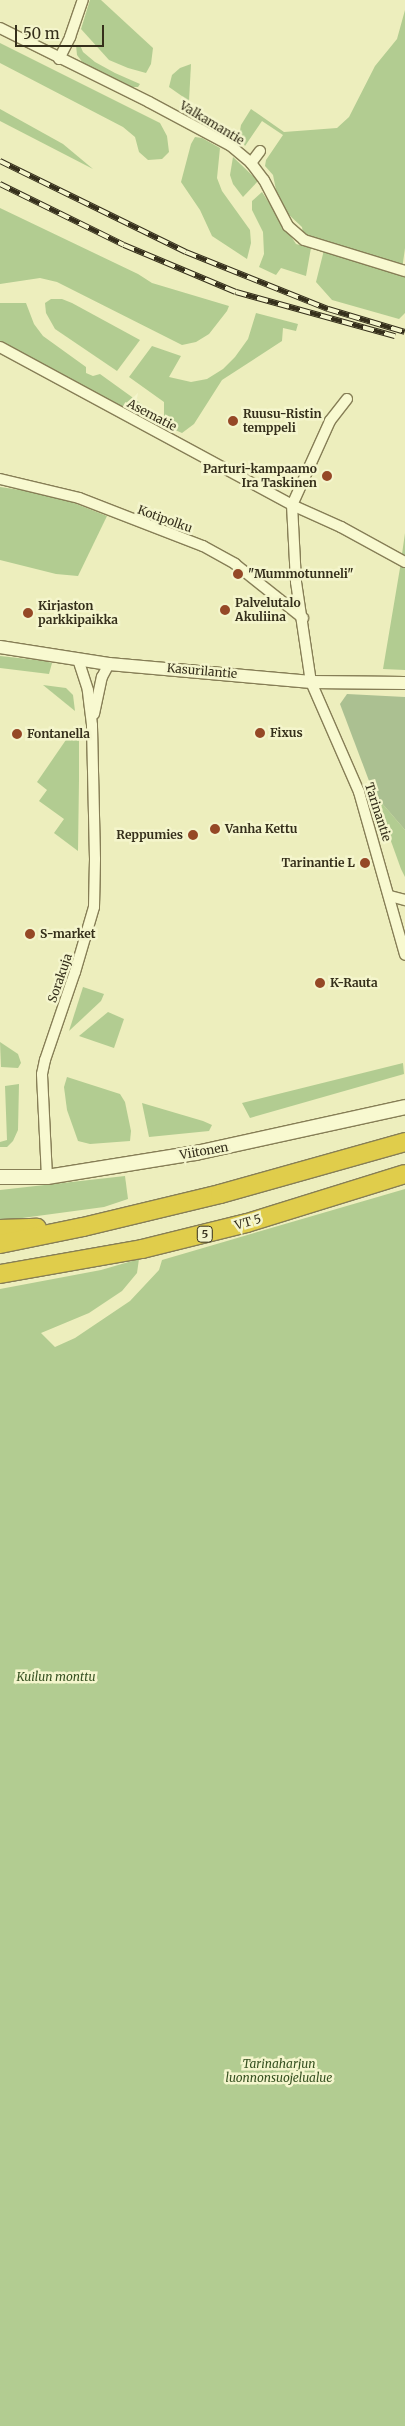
<!DOCTYPE html>
<html>
<head>
<meta charset="utf-8">
<style>
  body { margin:0 }
  #map { position:relative; width:405px; height:2426px; overflow:hidden; background:#edeebd; font-family:Merriweather,serif }
  div>[style] { position:absolute }
  [style*='--x'] { left:calc(var(--x)*1px); top:calc(var(--y)*1px); width:calc(var(--w)*1px); rotate:calc(var(--a)*1deg) }
  .green>* { inset:0; background:#b2cc91 }
  .cemetery>* { inset:0; background:#abc091 }
  .roads { filter:drop-shadow(1px 0 #867e56) drop-shadow(-1px 0 #867e56) drop-shadow(0 1px #867e56) drop-shadow(0 -1px #867e56) }
  .minor>* { height:10px; margin:-5px; padding:0 5px; transform-origin:5px; border-radius:5px; background:#f8f9d0 }
  .tertiary>* { height:12px; margin:-6px; padding:0 6px; transform-origin:6px; border-radius:6px; background:#f8f9d0 }
  .secondary>* { height:14px; margin:-7px; padding:0 7px; transform-origin:7px; border-radius:7px; background:#f8f9d0 }
  .motorway>* { height:18px; margin:-9px; padding:0 9px; transform-origin:9px; border-radius:9px; background:#e0cd4b }
  .rail>* { height:5.5px; margin-top:-2.75px; transform-origin:0; background:repeating-linear-gradient(90deg,#f4f5cc 0 11px,#352f1b 0 22px); box-sizing:border-box; border-block:1px solid #352f1b }
  .dots>* { width:14px; height:14px; translate:-50% -50%; box-sizing:border-box; border:2px solid #f4f5cc; border-radius:50% }
  span { translate:-50% -50%; white-space:nowrap; text-align:center; line-height:1.15; -webkit-text-stroke:5px #f4f5cc; paint-order:stroke }
  .shield-label span { padding:1px 4px; background:#f4f5cc; border:1px solid; border-radius:4px; -webkit-text-stroke-width:0 }
  .shield-label { font-size:11px; color:#352f1b; font-weight:700 }
  .street-label { font-size:12px; color:#352f1b }
  .poi-label { font-size:12px; color:#352f1b; font-weight:700 }
  .left { translate:0 -50%; text-align:left }
  .right { translate:-100% -50%; text-align:right }
  .park-label { font-size:12px; color:#365121; font-style:italic }
  .scale { position:absolute; left:15px; top:25px; width:89px; height:22px; box-sizing:border-box; border:2px solid #352f1b; border-top:0; padding-left:6px; font-size:15px; line-height:18px; white-space:nowrap; color:#352f1b; -webkit-text-stroke:4px #f4f5cc; paint-order:stroke }
</style>
</head>
<body>
<div id="map">
  <div class="green">
    <i style="clip-path:polygon(90px 0,101px 0,153px 48px,151px 64px,146px 73px,128px 68px,109px 60px,81px 29px)"></i>
    <i style="clip-path:polygon(405px 10px,405px 248px,402px 270px,405px 271px,405px 313px,399px 319px,332px 300px,316px 282px,325px 246px,304px 240px,302px 227px,287px 213px,276px 190px,273px 175px,265px 166px,266px 160px,283px 135px,262px 121px,245px 146px,239px 136px,241px 125px,251px 109px,284px 132px,337px 128px,349px 117px,375px 66px,397px 39px)"></i>
    <i style="clip-path:polygon(0 43px,160px 123px,167px 136px,169px 152px,162px 159px,148px 160px,139px 152px,135px 137px,123px 127px,0 63px)"></i>
    <i style="clip-path:polygon(76px 45px,80px 45px,83px 52px,95px 62px,115px 73px,140px 84px,138px 87px,132px 87px,110px 80px,83px 63px,77px 55px)"></i>
    <i style="clip-path:polygon(191px 64px,189px 101px,169px 87px,172px 75px,180px 68px)"></i>
    <i style="clip-path:polygon(0 109px,63px 144px,93px 169px,0 121px)"></i>
    <i style="clip-path:polygon(195px 137px,202px 138px,220px 148px,217px 178px,222px 191px,250px 230px,251px 243px,247px 259px,212px 236px,200px 210px,181px 182px,191px 144px)"></i>
    <i style="clip-path:polygon(233px 157px,258px 181px,243px 197px,233px 184px,230px 175px)"></i>
    <i style="clip-path:polygon(262px 192px,296px 244px,311px 248px,306px 276px,281px 268px,276px 275px,259px 267px,264px 254px,263px 232px,252px 210px,252px 201px)"></i>
    <i style="clip-path:polygon(0 208px,138px 274px,152px 283px,229px 306px,227px 311px,209px 334px,196px 342px,182px 345px,57px 282px,40px 278px,0 284px)"></i>
    <i style="clip-path:polygon(51px 299px,62px 299px,72px 303px,140px 340px,117px 371px,55px 329px,46px 313px,45px 303px)"></i>
    <i style="clip-path:polygon(0 303px,26px 303px,34px 324px,43px 336px,86px 367px,86px 373px,93px 376px,100px 374px,143px 405px,147px 414px,145px 419px,0 341px)"></i>
    <i style="clip-path:polygon(256px 313px,298px 324px,296px 331px,283px 328px,282px 341px,222px 380px,194px 424px,182px 433px,164px 425px,164px 402px,129px 377px,152px 346px,181px 356px,169px 377px,191px 382px,207px 379px,223px 369px,235px 357px,248px 339px)"></i>
    <i style="clip-path:polygon(0 487px,41px 493px,69px 501px,107px 516px,78px 576px,56px 574px,0 560px)"></i>
    <i style="clip-path:polygon(405px 533px,405px 670px,383px 669px,400px 568px)"></i>
    <i style="clip-path:polygon(0 656px,45px 661px,52px 663px,49px 674px,0 668px)"></i>
    <i style="clip-path:polygon(43px 685px,66px 688px,73px 695px,75px 711px)"></i>
    <i style="clip-path:polygon(79px 727px,79px 780px,78px 851px,54px 833px,64px 819px,39px 801px,47px 790px,37px 782px,70px 734px)"></i>
    <i style="clip-path:polygon(374px 794px,405px 830px,405px 877px,401px 869px)"></i>
    <i style="clip-path:polygon(83px 987px,104px 994px,101px 1001px,69px 1031px)"></i>
    <i style="clip-path:polygon(108px 1012px,124px 1019px,114px 1048px,79px 1036px)"></i>
    <i style="clip-path:polygon(0 1042px,18px 1054px,21px 1063px,18px 1068px,1px 1067px)"></i>
    <i style="clip-path:polygon(403px 1063px,404px 1074px,250px 1118px,242px 1103px)"></i>
    <i style="clip-path:polygon(67px 1077px,120px 1094px,125px 1102px,131px 1131px,130px 1141px,90px 1144px,78px 1141px,67px 1110px,64px 1087px)"></i>
    <i style="clip-path:polygon(19px 1084px,18px 1130px,13px 1141px,7px 1147px,0 1147px,0 1142px,7px 1140px,5px 1086px)"></i>
    <i style="clip-path:polygon(142px 1103px,203px 1121px,212px 1125px,209px 1131px,149px 1137px)"></i>
    <i style="clip-path:polygon(125px 1176px,128px 1199px,104px 1207px,0 1221px,0 1190px)"></i>
    <i style="clip-path:polygon(405px 1189px,405px 2426px,0 2426px,0 1289px,101px 1270px,139px 1259px,137px 1273px,122px 1291px,89px 1313px,41px 1333px,55px 1347px,75px 1338px,130px 1301px,159px 1270px,162px 1260px)"></i>
  </div>
  <div class="cemetery">
    <i style="clip-path:polygon(347px 694px,405px 697px,405px 830px,374px 794px,340px 704px)"></i>
  </div>
  <div class="roads">
    <div class="minor">
      <i style="--x:0;--y:28;--w:166;--a:26.4"></i>
      <i style="--x:149;--y:102;--w:93;--a:28.2"></i>
      <i style="--x:231;--y:146;--w:26;--a:40"></i>
      <i style="--x:251;--y:163;--w:21;--a:53"></i>
      <i style="--x:264;--y:180;--w:52;--a:62.4"></i>
      <i style="--x:288;--y:226;--w:21;--a:41"></i>
      <i style="--x:304;--y:240;--w:106;--a:17.1"></i>
      <i style="--x:59;--y:59;--w:25;--a:-63"></i>
      <i style="--x:70;--y:37;--w:39;--a:-71"></i>
      <i style="--x:251;--y:163;--w:15;--a:-53"></i>
      <i style="--x:0;--y:347;--w:332;--a:28.4"></i>
      <i style="--x:292;--y:505;--w:54;--a:24.2"></i>
      <i style="--x:341;--y:527;--w:73;--a:28.7"></i>
      <i style="--x:347;--y:399;--w:28;--a:128"></i>
      <i style="--x:330;--y:421;--w:92;--a:114.3"></i>
      <i style="--x:292;--y:505;--w:77;--a:87"></i>
      <i style="--x:296;--y:582;--w:101;--a:81.5"></i>
      <i style="--x:311;--y:682;--w:120;--a:66.4"></i>
      <i style="--x:359;--y:792;--w:169;--a:74.2"></i>
      <i style="--x:0;--y:479;--w:81;--a:13.5"></i>
      <i style="--x:79;--y:498;--w:133;--a:21.2"></i>
      <i style="--x:203;--y:546;--w:37;--a:29"></i>
      <i style="--x:235;--y:564;--w:87;--a:38.5"></i>
      <i style="--x:94;--y:714;--w:38;--a:-78"></i>
      <i style="--x:102;--y:677;--w:15;--a:-62"></i>
      <i style="--x:390;--y:896;--w:16;--a:15"></i>
      <i style="--x:47;--y:1177;--w:103;--a:-92.8"></i>
      <i style="--x:42;--y:1074;--w:14;--a:-78"></i>
      <i style="--x:45;--y:1060;--w:93;--a:-71.2"></i>
      <i style="--x:75;--y:972;--w:68;--a:-73.7"></i>
      <i style="--x:94;--y:907;--w:48;--a:-88.8"></i>
      <i style="--x:95;--y:859;--w:134;--a:-91.3"></i>
      <i style="--x:92;--y:725;--w:35;--a:-97"></i>
      <i style="--x:88;--y:690;--w:33;--a:-108"></i>
    </div>
    <div class="tertiary">
      <i style="--x:0;--y:647;--w:110;--a:8.9"></i>
      <i style="--x:109;--y:664;--w:203;--a:5.1"></i>
      <i style="--x:311;--y:682;--w:94;--a:0.6"></i>
    </div>
    <div class="secondary">
      <i style="--x:0;--y:1177;--w:47;--a:0"></i>
      <i style="--x:47;--y:1177;--w:151;--a:-9.2"></i>
      <i style="--x:196;--y:1153;--w:214;--a:-12.4"></i>
    </div>
    <div class="motorway">
      <i style="--x:0;--y:1229;--w:37;--a:-2"></i>
      <i style="--x:0;--y:1244;--w:85;--a:-11.6"></i>
      <i style="--x:83;--y:1227;--w:141;--a:-13.5"></i>
      <i style="--x:220;--y:1194;--w:192;--a:-15.7"></i>
      <i style="--x:0;--y:1274;--w:144;--a:-10"></i>
      <i style="--x:142;--y:1249;--w:108;--a:-13.9"></i>
      <i style="--x:247;--y:1223;--w:165;--a:-17.2"></i>
    </div>
  </div>
  <div class="rail">
    <i style="--x:0;--y:161;--w:207;--a:26.1"></i>
    <i style="--x:186;--y:252;--w:153;--a:21.9"></i>
    <i style="--x:328;--y:309;--w:80;--a:16.6"></i>
    <i style="--x:0;--y:184;--w:138;--a:26.2"></i>
    <i style="--x:124;--y:245;--w:121;--a:22.8"></i>
    <i style="--x:236;--y:292;--w:165;--a:15.5"></i>
  </div>
  <div class="dots">
    <i style="left:233px;top:421px;background:#954826"></i>
    <i style="left:327px;top:476px;background:#954826"></i>
    <i style="left:238px;top:574px;background:#954826"></i>
    <i style="left:225px;top:610px;background:#954826"></i>
    <i style="left:28px;top:613px;background:#954826"></i>
    <i style="left:260px;top:733px;background:#954826"></i>
    <i style="left:17px;top:734px;background:#954826"></i>
    <i style="left:215px;top:829px;background:#954826"></i>
    <i style="left:193px;top:835px;background:#954826"></i>
    <i style="left:365px;top:863px;background:#954826"></i>
    <i style="left:30px;top:934px;background:#954826"></i>
    <i style="left:320px;top:983px;background:#954826"></i>
  </div>
  <div class="shield-label">
    <span style="left:205px;top:1234px">5</span>
  </div>
  <div class="street-label">
    <span style="left:212px;top:123px;rotate:31deg">Valkamantie</span>
    <span style="left:152px;top:415px;rotate:28deg">Asematie</span>
    <span style="left:165px;top:519px;rotate:20deg">Kotipolku</span>
    <span style="left:202px;top:671px;rotate:5deg">Kasurilantie</span>
    <span style="left:378px;top:812px;rotate:72deg">Tarinantie</span>
    <span style="left:60px;top:978px;rotate:-71deg">Sorakuja</span>
    <span style="left:204px;top:1151px;rotate:-10deg">Viitonen</span>
    <span style="left:248px;top:1222px;rotate:-16deg">VT 5</span>
  </div>
  <div class="poi-label">
    <span class="left" style="left:243px;top:421px">Ruusu-Ristin<br>temppeli</span>
    <span class="right" style="left:317px;top:476px">Parturi-kampaamo<br>Ira Taskinen</span>
    <span class="left" style="left:248px;top:574px">"Mummotunneli"</span>
    <span class="left" style="left:235px;top:610px">Palvelutalo<br>Akuliina</span>
    <span class="left" style="left:38px;top:613px">Kirjaston<br>parkkipaikka</span>
    <span class="left" style="left:270px;top:733px">Fixus</span>
    <span class="left" style="left:27px;top:734px">Fontanella</span>
    <span class="left" style="left:225px;top:829px">Vanha Kettu</span>
    <span class="right" style="left:183px;top:835px">Reppumies</span>
    <span class="right" style="left:355px;top:863px">Tarinantie L</span>
    <span class="left" style="left:40px;top:934px">S-market</span>
    <span class="left" style="left:330px;top:983px">K-Rauta</span>
  </div>
  <div class="park-label">
    <span style="left:56px;top:1677px">Kuilun monttu</span>
    <span style="left:279px;top:2071px">Tarinaharjun<br>luonnonsuojelualue</span>
  </div>
  <div class="scale">50 m</div>
</div>
</body>
</html>
